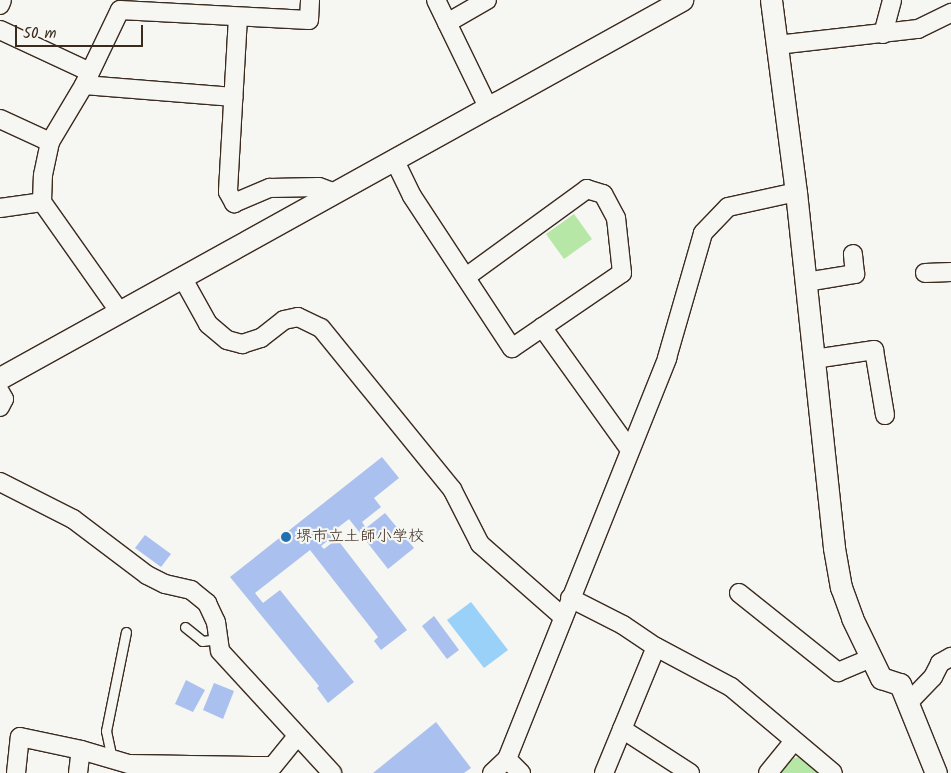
<!DOCTYPE html>
<html>
<head>
<meta charset="utf-8">
<style>
  body { margin:0 }
  #map { position:relative; width:951px; height:773px; overflow:hidden; background:#f6f6f2; font-family:Kalam,"Klee One",sans-serif }
  div>[style] { position:absolute }
  [style*='--x'] { left:calc(var(--x)*1px); top:calc(var(--y)*1px); width:calc(var(--w)*1px); rotate:calc(var(--a)*1deg) }
  .green>* { inset:0; background:#b7e7a6 }
  .water>* { inset:0; background:#9ad1f9 }
  .building>* { inset:0; background:#aac0ee }
  .roads { filter:drop-shadow(1px 0 #3b2a1e) drop-shadow(-1px 0 #3b2a1e) drop-shadow(0 1px #3b2a1e) drop-shadow(0 -1px #3b2a1e) }
  .service>* { height:9px; margin:-4.5px; padding:0 4.5px; transform-origin:4.5px; border-radius:4.5px; background:#f6f6f2 }
  .minor>* { height:18px; margin:-9px; padding:0 9px; transform-origin:9px; border-radius:9px; background:#f6f6f2 }
  .tertiary>* { height:21px; margin:-10.5px; padding:0 10.5px; transform-origin:10.5px; border-radius:10.5px; background:#f6f6f2 }
  .dots>* { width:14px; height:14px; translate:-50% -50%; box-sizing:border-box; border:2px solid #f6f6f2; border-radius:50% }
  span { translate:-50% -50%; white-space:nowrap; text-align:center; line-height:1.15; -webkit-text-stroke:4.5px #f6f6f2; paint-order:stroke }
  .poi-label { font-size:16px; color:#3b2a1e }
  .left { translate:0 -50%; text-align:left }
  .scale { position:absolute; left:15px; top:25px; width:128px; height:22px; box-sizing:border-box; border:2px solid #3b2a1e; border-top:0; padding-left:6px; font-size:15px; line-height:18px; white-space:nowrap; color:#3b2a1e; -webkit-text-stroke:4px #f6f6f2; paint-order:stroke }
</style>
</head>
<body>
<div id="map">
  <div class="green">
    <i style="clip-path:polygon(574px 214px,592px 239px,564px 259px,546px 234px)"></i>
    <i style="clip-path:polygon(801px 757px,820px 773px,780px 773px,792px 758px)"></i>
  </div>
  <div class="water">
    <i style="clip-path:polygon(471px 602px,508px 650px,484px 668px,447px 620px)"></i>
  </div>
  <div class="building">
    <i style="clip-path:polygon(382px 457px,399px 478px,374px 498px,381px 507px,362px 522px,366px 528px,385px 513px,414px 548px,388px 569px,349px 519px,332px 532px,335px 535px,321px 546px,324px 549px,337px 539px,407px 630px,381px 650px,374px 641px,378px 637px,310px 550px,255px 593px,263px 603px,280px 590px,354px 682px,328px 703px,317px 688px,319px 686px,230px 577px)"></i>
    <i style="clip-path:polygon(145px 535px,171px 554px,161px 567px,135px 548px)"></i>
    <i style="clip-path:polygon(434px 616px,459px 650px,447px 659px,422px 626px)"></i>
    <i style="clip-path:polygon(186px 680px,205px 690px,193px 712px,175px 704px)"></i>
    <i style="clip-path:polygon(214px 683px,234px 691px,223px 719px,203px 710px)"></i>
    <i style="clip-path:polygon(436px 722px,471px 768px,464px 773px,373px 773px)"></i>
  </div>
  <div class="roads">
    <div class="service">
      <i style="--x:185;--y:627;--w:22;--a:39"></i>
      <i style="--x:202;--y:641;--w:17;--a:-7"></i>
      <i style="--x:112;--y:759;--w:29;--a:-102"></i>
      <i style="--x:106;--y:731;--w:101;--a:-78.6"></i>
    </div>
    <div class="minor">
      <i style="--x:436;--y:0;--w:119;--a:64.1"></i>
      <i style="--x:0;--y:5;--w:5;--a:-68"></i>
      <i style="--x:238;--y:17;--w:175;--a:93.3"></i>
      <i style="--x:228;--y:192;--w:13;--a:61"></i>
      <i style="--x:234;--y:203;--w:39;--a:-23"></i>
      <i style="--x:270;--y:188;--w:49;--a:-1.2"></i>
      <i style="--x:319;--y:187;--w:15;--a:20"></i>
      <i style="--x:447;--y:23;--w:46;--a:-29.9"></i>
      <i style="--x:0;--y:30;--w:99;--a:25"></i>
      <i style="--x:883;--y:34;--w:35;--a:-75"></i>
      <i style="--x:777;--y:45;--w:142;--a:-6.5"></i>
      <i style="--x:918;--y:29;--w:37;--a:-26"></i>
      <i style="--x:84;--y:85;--w:150;--a:4.6"></i>
      <i style="--x:0;--y:119;--w:55;--a:24.7"></i>
      <i style="--x:394;--y:159;--w:41;--a:64.1"></i>
      <i style="--x:412;--y:196;--w:182;--a:56.7"></i>
      <i style="--x:512;--y:348;--w:133;--a:-34.3"></i>
      <i style="--x:622;--y:273;--w:55;--a:-96.2"></i>
      <i style="--x:616;--y:218;--w:27;--a:-118"></i>
      <i style="--x:603;--y:194;--w:17;--a:-163"></i>
      <i style="--x:587;--y:189;--w:150;--a:144"></i>
      <i style="--x:0;--y:208;--w:42;--a:-8.1"></i>
      <i style="--x:925;--y:273;--w:26;--a:-2"></i>
      <i style="--x:182;--y:277;--w:54;--a:61"></i>
      <i style="--x:208;--y:324;--w:25;--a:40"></i>
      <i style="--x:227;--y:340;--w:16;--a:15"></i>
      <i style="--x:242;--y:344;--w:20;--a:-18"></i>
      <i style="--x:261;--y:338;--w:29;--a:-38"></i>
      <i style="--x:284;--y:320;--w:14;--a:-12"></i>
      <i style="--x:298;--y:317;--w:25;--a:26"></i>
      <i style="--x:321;--y:328;--w:208;--a:50.9"></i>
      <i style="--x:452;--y:489;--w:62;--a:63"></i>
      <i style="--x:480;--y:544;--w:111;--a:41.3"></i>
      <i style="--x:806;--y:282;--w:50;--a:-9.3"></i>
      <i style="--x:855;--y:274;--w:20;--a:-96"></i>
      <i style="--x:119;--y:311;--w:133;--a:-125.2"></i>
      <i style="--x:42;--y:202;--w:27;--a:-88"></i>
      <i style="--x:43;--y:175;--w:34;--a:-78"></i>
      <i style="--x:50;--y:142;--w:66;--a:-59.2"></i>
      <i style="--x:84;--y:85;--w:83;--a:-64.4"></i>
      <i style="--x:120;--y:10;--w:189;--a:3"></i>
      <i style="--x:309;--y:20;--w:20;--a:-87"></i>
      <i style="--x:542;--y:327;--w:151;--a:54.4"></i>
      <i style="--x:814;--y:359;--w:61;--a:-8.5"></i>
      <i style="--x:874;--y:350;--w:66;--a:80.4"></i>
      <i style="--x:0;--y:392;--w:8;--a:60"></i>
      <i style="--x:4;--y:399;--w:9;--a:117"></i>
      <i style="--x:0;--y:482;--w:82;--a:26.9"></i>
      <i style="--x:73;--y:519;--w:93;--a:37.1"></i>
      <i style="--x:147;--y:575;--w:20;--a:27"></i>
      <i style="--x:165;--y:584;--w:27;--a:13"></i>
      <i style="--x:191;--y:590;--w:21;--a:39"></i>
      <i style="--x:207;--y:603;--w:21;--a:65"></i>
      <i style="--x:216;--y:622;--w:29;--a:82"></i>
      <i style="--x:220;--y:651;--w:166;--a:47.4"></i>
      <i style="--x:739;--y:593;--w:127;--a:38.6"></i>
      <i style="--x:838;--y:672;--w:36;--a:-23"></i>
      <i style="--x:570;--y:598;--w:59;--a:27"></i>
      <i style="--x:623;--y:625;--w:40;--a:34"></i>
      <i style="--x:656;--y:647;--w:85;--a:28.1"></i>
      <i style="--x:731;--y:687;--w:133;--a:40.1"></i>
      <i style="--x:908;--y:703;--w:36;--a:-46"></i>
      <i style="--x:933;--y:677;--w:16;--a:-63"></i>
      <i style="--x:940;--y:663;--w:13;--a:-29"></i>
      <i style="--x:622;--y:729;--w:81;--a:32.9"></i>
      <i style="--x:16;--y:773;--w:36;--a:-84"></i>
      <i style="--x:20;--y:737;--w:62;--a:12"></i>
      <i style="--x:81;--y:750;--w:50;--a:16.3"></i>
      <i style="--x:129;--y:764;--w:123;--a:0.9"></i>
      <i style="--x:252;--y:766;--w:21;--a:0"></i>
      <i style="--x:273;--y:766;--w:38;--a:-51"></i>
      <i style="--x:78;--y:773;--w:23;--a:-83"></i>
      <i style="--x:492;--y:773;--w:21;--a:-43"></i>
      <i style="--x:521;--y:773;--w:20;--a:-135"></i>
      <i style="--x:507;--y:759;--w:432;--a:-68.2"></i>
      <i style="--x:667;--y:358;--w:130;--a:-73.9"></i>
      <i style="--x:703;--y:233;--w:36;--a:-46"></i>
      <i style="--x:728;--y:207;--w:70;--a:-12.4"></i>
      <i style="--x:604;--y:773;--w:136;--a:-67.6"></i>
      <i style="--x:768;--y:773;--w:41;--a:-50.9"></i>
    </div>
    <div class="tertiary">
      <i style="--x:771;--y:0;--w:194;--a:82.6"></i>
      <i style="--x:796;--y:192;--w:358;--a:83.9"></i>
      <i style="--x:834;--y:548;--w:40;--a:80"></i>
      <i style="--x:841;--y:587;--w:33;--a:70"></i>
      <i style="--x:852;--y:618;--w:67;--a:64.2"></i>
      <i style="--x:881;--y:678;--w:20;--a:18"></i>
      <i style="--x:900;--y:684;--w:96;--a:68"></i>
      <i style="--x:0;--y:378;--w:780;--a:-29"></i>
    </div>
  </div>
  <div class="dots">
    <i style="left:286px;top:537px;background:#1f6fb2"></i>
  </div>
  <div class="poi-label">
    <span class="left" style="left:296px;top:537px">堺市立土師小学校</span>
  </div>
  <div class="scale">50 m</div>
</div>
</body>
</html>
